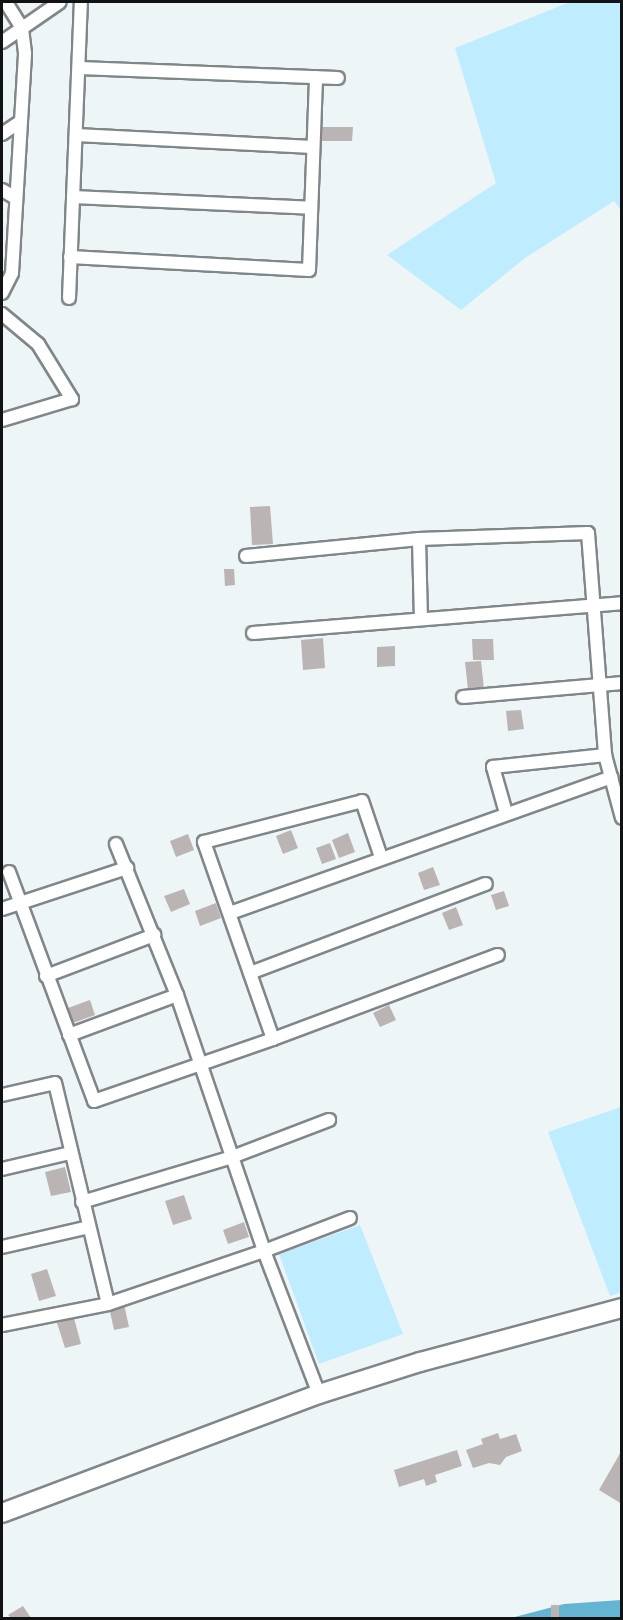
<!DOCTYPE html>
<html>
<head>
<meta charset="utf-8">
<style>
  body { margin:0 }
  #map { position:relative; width:623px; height:1620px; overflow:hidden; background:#eef5f7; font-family:"Nunito Sans",sans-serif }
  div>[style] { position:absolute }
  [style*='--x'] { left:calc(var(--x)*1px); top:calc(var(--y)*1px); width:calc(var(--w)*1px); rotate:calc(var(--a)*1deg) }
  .green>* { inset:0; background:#bfecfe }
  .water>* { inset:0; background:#65b5d2 }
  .building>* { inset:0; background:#bbb4b5 }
  .roads { filter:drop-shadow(2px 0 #808689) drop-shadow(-2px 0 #808689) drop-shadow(0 2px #808689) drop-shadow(0 -2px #808689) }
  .minor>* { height:12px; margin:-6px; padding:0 6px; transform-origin:6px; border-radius:6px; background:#fff }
  .secondary>* { height:18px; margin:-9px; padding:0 9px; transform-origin:9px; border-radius:9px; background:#fff }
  span { translate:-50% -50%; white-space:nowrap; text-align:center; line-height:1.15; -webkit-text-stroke:4.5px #fff; paint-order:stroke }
  .frame { position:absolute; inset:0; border:3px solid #101213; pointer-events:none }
</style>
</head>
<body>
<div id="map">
  <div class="green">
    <i style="clip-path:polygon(570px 2px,621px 2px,621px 210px,614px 201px,525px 258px,461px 310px,387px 255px,496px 183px,455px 48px)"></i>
    <i style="clip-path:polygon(621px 1107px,621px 1292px,610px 1296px,548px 1132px)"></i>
    <i style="clip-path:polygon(360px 1225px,403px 1334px,319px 1364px,279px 1254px)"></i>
  </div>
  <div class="water">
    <i style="clip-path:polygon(621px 1600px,621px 1618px,511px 1618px,564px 1604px)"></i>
  </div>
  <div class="building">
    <i style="clip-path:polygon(322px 127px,353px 127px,352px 141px,322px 141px)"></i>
    <i style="clip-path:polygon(270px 506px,273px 544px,252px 545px,250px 507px)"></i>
    <i style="clip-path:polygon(224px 569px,234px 569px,235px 585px,225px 586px)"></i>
    <i style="clip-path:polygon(323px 638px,325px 668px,303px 670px,301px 640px)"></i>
    <i style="clip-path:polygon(472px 639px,493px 639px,494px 660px,473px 660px)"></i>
    <i style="clip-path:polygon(395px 646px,395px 666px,377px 667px,377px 647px)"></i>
    <i style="clip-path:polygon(481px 661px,484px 689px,468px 690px,465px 662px)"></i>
    <i style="clip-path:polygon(521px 710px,524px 729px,508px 731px,506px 711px)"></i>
    <i style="clip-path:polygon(291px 830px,298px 848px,283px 854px,276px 836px)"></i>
    <i style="clip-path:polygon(348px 833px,355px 852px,339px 858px,332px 840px)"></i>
    <i style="clip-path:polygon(188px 834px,194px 850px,176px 857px,170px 841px)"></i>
    <i style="clip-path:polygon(330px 843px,336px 859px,322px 864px,316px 848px)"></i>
    <i style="clip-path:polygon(433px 867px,440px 885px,424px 890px,418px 873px)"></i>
    <i style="clip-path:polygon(184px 889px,190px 904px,171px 912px,164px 896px)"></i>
    <i style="clip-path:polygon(504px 891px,509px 906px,496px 910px,491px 895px)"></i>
    <i style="clip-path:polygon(216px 903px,221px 918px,200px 926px,195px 911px)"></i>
    <i style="clip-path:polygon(456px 907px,463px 925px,449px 930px,442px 913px)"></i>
    <i style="clip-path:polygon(90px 1000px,95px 1015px,73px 1023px,68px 1008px)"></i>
    <i style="clip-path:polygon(389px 1005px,396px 1020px,380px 1027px,373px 1013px)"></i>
    <i style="clip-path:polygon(65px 1167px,71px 1192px,51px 1196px,45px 1172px)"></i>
    <i style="clip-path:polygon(184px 1195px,192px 1219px,173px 1225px,165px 1201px)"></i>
    <i style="clip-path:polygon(244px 1222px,249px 1237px,228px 1244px,223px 1230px)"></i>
    <i style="clip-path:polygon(47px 1269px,56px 1296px,39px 1301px,31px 1274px)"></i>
    <i style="clip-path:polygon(124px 1304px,129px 1327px,114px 1330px,109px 1307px)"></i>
    <i style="clip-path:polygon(74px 1318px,81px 1344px,65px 1348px,57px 1323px)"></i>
    <i style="clip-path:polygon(498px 1433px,500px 1439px,516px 1434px,522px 1451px,506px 1457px,500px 1465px,489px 1463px,473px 1468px,466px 1450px,483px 1444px,481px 1439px)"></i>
    <i style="clip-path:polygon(457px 1450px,462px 1466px,435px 1475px,437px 1482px,426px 1486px,424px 1479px,399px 1487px,394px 1470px)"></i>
    <i style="clip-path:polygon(622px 1450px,622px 1504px,599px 1490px)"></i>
    <i style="clip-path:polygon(551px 1605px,559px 1605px,559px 1618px,551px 1618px)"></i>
    <i style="clip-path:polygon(23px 1606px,31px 1618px,11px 1618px,8px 1615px)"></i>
  </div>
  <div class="roads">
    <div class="minor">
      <i style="--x:2;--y:42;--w:70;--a:-34.6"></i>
      <i style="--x:79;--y:68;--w:259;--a:2.2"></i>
      <i style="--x:2;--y:134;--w:23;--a:-34"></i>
      <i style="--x:76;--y:135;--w:237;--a:2.9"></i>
      <i style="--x:2;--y:190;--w:16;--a:30"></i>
      <i style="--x:73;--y:197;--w:238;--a:2.6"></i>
      <i style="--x:70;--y:257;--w:239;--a:3.1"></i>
      <i style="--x:309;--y:270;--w:193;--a:-87.9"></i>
      <i style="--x:2;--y:293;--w:22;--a:-63"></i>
      <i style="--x:12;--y:273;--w:220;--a:-86.6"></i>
      <i style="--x:25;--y:53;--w:25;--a:-97"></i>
      <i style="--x:22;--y:28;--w:31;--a:-122"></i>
      <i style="--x:69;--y:298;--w:296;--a:-87.7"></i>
      <i style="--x:2;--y:314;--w:47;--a:39.8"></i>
      <i style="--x:38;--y:344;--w:65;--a:58.3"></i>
      <i style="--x:72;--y:399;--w:73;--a:163.3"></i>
      <i style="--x:419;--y:539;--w:80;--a:88.6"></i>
      <i style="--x:246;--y:556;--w:174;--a:-5.6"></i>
      <i style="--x:419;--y:539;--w:169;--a:-2"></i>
      <i style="--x:588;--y:533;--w:223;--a:85.6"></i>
      <i style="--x:605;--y:755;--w:65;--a:74.9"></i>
      <i style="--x:253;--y:633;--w:370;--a:-4.6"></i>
      <i style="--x:463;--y:697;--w:160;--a:-5"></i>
      <i style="--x:506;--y:813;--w:48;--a:-105.8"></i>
      <i style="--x:493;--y:767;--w:113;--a:-6.1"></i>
      <i style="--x:116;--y:844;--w:163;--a:68"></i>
      <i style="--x:177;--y:995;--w:270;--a:71.2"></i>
      <i style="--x:264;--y:1251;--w:153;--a:69"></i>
      <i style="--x:9;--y:872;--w:244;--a:69.6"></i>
      <i style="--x:94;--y:1101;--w:189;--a:-19.1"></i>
      <i style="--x:273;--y:1039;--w:240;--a:-20.5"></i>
      <i style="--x:2;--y:909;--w:132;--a:-18.2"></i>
      <i style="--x:230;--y:913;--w:405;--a:-19.6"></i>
      <i style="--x:250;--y:973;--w:252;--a:-20.7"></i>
      <i style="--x:46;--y:976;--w:116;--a:-20.8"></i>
      <i style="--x:69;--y:1035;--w:115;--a:-20.3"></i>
      <i style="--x:273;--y:1039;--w:209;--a:-109.3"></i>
      <i style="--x:204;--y:842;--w:163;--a:-14.5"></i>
      <i style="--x:362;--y:801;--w:59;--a:71.3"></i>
      <i style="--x:2;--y:1095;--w:54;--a:-12.8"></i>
      <i style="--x:55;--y:1083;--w:227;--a:76.5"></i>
      <i style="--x:2;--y:1169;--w:70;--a:-13.2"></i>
      <i style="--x:82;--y:1202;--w:157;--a:-16.7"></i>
      <i style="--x:232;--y:1157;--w:104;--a:-20.9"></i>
      <i style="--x:2;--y:1247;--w:89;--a:-12.9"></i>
      <i style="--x:2;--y:1325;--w:108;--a:-11.2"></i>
      <i style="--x:108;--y:1304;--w:165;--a:-18.8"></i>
      <i style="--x:264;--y:1251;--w:92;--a:-21"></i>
    </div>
    <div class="secondary">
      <i style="--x:2;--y:1513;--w:339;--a:-20.6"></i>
      <i style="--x:319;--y:1394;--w:106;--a:-17.6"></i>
      <i style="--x:420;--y:1362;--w:209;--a:-15"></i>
    </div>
  </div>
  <div class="frame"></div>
</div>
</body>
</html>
